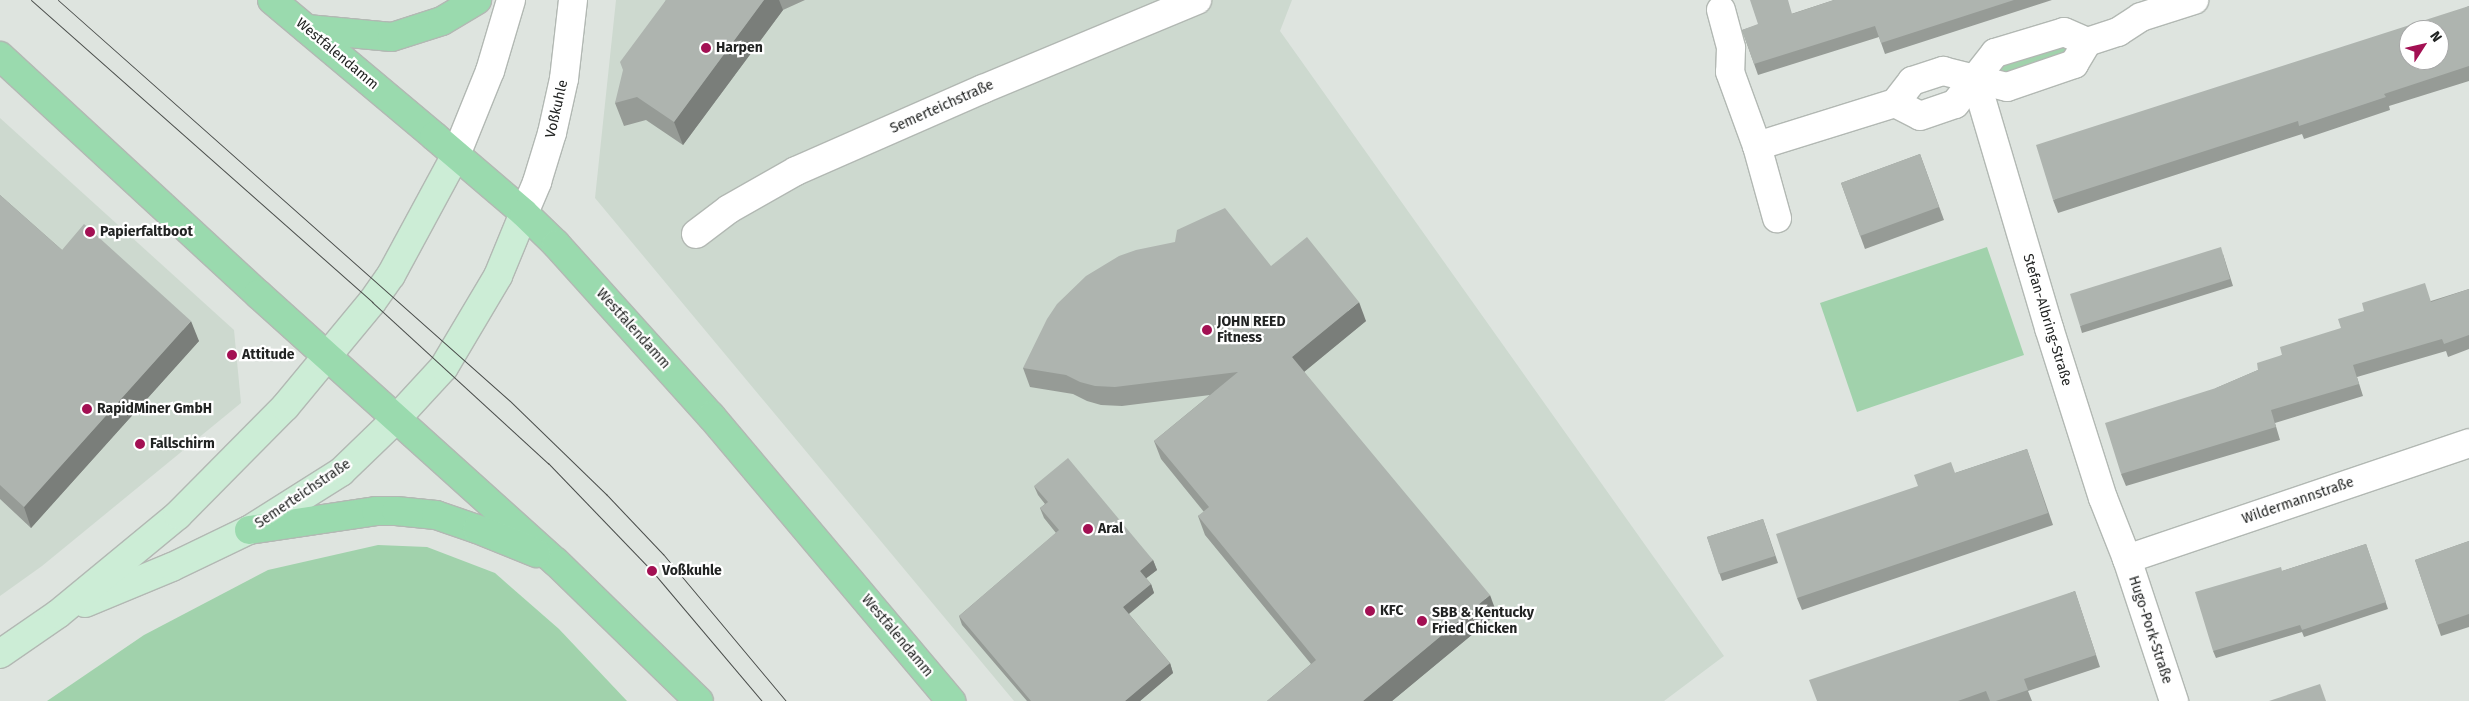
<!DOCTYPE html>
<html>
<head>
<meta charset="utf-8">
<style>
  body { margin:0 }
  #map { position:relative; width:2469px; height:701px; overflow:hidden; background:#dee4df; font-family:"Fira Sans",sans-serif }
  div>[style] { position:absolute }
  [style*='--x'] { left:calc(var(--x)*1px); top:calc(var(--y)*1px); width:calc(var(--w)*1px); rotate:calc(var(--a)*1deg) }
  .built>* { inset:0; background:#cdd9cf }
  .green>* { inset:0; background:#a1d2ac }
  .roads { filter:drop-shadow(1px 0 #b2b8b3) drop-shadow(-1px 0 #b2b8b3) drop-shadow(0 1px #b2b8b3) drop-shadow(0 -1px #b2b8b3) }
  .minor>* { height:28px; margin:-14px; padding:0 14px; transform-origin:14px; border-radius:14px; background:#fff }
  .tertiary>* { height:28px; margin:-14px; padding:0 14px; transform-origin:14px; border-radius:14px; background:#fff }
  .secondary>* { height:28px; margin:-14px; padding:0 14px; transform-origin:14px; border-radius:14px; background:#ccedd6 }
  .primary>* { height:28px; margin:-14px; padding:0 14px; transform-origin:14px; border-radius:14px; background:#9adaae }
  .tram>* { height:1px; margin:-0.5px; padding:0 0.5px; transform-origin:0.5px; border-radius:0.5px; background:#484b49 }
  .wall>* { inset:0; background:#969b96 }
  .shaded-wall>* { inset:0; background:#7a7e7a }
  .building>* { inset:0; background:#aeb4af }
  .dots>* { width:14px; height:14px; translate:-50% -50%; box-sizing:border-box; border:2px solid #fff; border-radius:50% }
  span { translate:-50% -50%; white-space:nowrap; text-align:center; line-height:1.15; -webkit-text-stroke:4.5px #fff; paint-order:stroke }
  .poi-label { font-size:14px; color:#212322; font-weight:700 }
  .left { translate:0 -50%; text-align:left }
  .street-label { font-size:14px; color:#212322 }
  .north { position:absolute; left:2399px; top:20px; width:50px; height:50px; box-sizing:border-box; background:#fff; border:1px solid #a6a7a7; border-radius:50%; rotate:55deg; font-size:14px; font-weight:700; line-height:20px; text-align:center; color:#212322 }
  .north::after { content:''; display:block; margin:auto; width:18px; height:22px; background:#a31053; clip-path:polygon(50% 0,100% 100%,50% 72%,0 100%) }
</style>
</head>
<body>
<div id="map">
  <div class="built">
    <i style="clip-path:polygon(616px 0,1292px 0,1280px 31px,1724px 656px,1664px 701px,1014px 701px,595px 198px)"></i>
    <i style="clip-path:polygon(0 118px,234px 330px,241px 403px,42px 566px,0 596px)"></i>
  </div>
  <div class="green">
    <i style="clip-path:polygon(2061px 45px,2066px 47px,2068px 51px,2065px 55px,2004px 75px,2000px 72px,2001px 65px)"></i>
    <i style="clip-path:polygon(1987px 247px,2024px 355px,1857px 412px,1820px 303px)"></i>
    <i style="clip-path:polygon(378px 545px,427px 547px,495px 573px,559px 629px,627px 701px,47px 701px,144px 635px,268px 570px)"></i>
  </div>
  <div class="roads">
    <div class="minor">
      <i style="--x:1721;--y:10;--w:39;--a:75"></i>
      <i style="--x:1731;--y:48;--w:24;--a:92"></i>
      <i style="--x:1730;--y:72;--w:79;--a:70"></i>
      <i style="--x:1757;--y:146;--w:75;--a:74.5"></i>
      <i style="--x:1975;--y:78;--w:261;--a:73.5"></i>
      <i style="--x:2049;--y:328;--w:178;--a:72.4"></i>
      <i style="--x:2103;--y:498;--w:66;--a:68.5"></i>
      <i style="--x:2127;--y:559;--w:150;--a:71.7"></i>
      <i style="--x:1895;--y:103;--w:28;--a:27"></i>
      <i style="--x:1920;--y:116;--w:37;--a:-19"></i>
      <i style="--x:1955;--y:104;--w:65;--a:-51.9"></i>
      <i style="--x:1995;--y:53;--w:72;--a:-16.9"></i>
      <i style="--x:2064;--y:32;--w:25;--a:23"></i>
      <i style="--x:1757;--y:146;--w:145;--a:-17.3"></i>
      <i style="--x:1895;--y:103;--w:28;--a:-52"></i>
      <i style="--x:1912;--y:81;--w:33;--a:-18"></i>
      <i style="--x:1943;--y:71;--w:66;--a:14"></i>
      <i style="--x:2007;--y:87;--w:71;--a:-18.9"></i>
      <i style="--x:2074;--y:64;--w:26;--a:-59"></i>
      <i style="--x:2087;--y:42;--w:33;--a:-18"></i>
      <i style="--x:2118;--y:32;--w:27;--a:-33"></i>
      <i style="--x:2141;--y:17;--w:56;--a:-17.8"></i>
      <i style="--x:696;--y:234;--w:41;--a:-37.1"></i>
      <i style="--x:729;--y:209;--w:77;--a:-29.6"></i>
      <i style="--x:796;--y:171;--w:204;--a:-23.7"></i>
      <i style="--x:983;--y:89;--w:232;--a:-22.6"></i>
      <i style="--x:2127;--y:559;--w:361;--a:-18.7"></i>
    </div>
    <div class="tertiary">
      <i style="--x:456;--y:155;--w:91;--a:-68"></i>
      <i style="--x:490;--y:71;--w:74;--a:-73.5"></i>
      <i style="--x:524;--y:213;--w:34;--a:-67"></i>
      <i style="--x:537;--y:182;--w:51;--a:-73"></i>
      <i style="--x:552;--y:133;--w:55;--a:-77.5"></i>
      <i style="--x:564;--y:79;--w:80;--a:-83.5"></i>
    </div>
    <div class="secondary">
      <i style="--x:85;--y:603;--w:94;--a:-22.5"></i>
      <i style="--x:172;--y:567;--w:85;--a:-25.7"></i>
      <i style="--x:249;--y:530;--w:109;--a:-32.2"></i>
      <i style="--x:341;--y:472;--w:78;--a:-44"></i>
      <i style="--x:397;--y:418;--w:69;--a:-47.3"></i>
      <i style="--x:444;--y:367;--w:106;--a:-59.3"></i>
      <i style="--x:498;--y:276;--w:68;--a:-67.6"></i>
      <i style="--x:0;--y:654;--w:70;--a:-34.6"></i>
      <i style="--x:58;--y:614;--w:156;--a:-39.5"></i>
      <i style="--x:178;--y:515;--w:152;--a:-45.3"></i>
      <i style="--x:285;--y:407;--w:136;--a:-50.4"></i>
      <i style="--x:372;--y:302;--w:33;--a:-55"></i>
      <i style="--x:391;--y:275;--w:136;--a:-61.6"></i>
    </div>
    <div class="primary">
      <i style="--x:272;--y:0;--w:212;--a:40"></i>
      <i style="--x:434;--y:136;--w:118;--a:40.5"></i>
      <i style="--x:524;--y:213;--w:45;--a:44.1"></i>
      <i style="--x:556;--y:244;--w:232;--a:48"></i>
      <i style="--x:711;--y:416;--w:373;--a:49.9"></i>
      <i style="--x:307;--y:29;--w:85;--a:5.4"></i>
      <i style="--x:392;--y:37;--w:52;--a:-17.7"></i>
      <i style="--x:442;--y:21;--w:41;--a:-31"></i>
      <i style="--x:0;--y:56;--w:351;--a:42.7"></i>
      <i style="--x:258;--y:294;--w:401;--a:42"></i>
      <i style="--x:556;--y:562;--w:199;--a:44.2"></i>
      <i style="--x:249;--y:530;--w:128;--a:-8.5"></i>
      <i style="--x:376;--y:511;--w:20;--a:0"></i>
      <i style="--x:396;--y:511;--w:40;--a:5.7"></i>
      <i style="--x:436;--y:515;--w:43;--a:18.9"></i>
      <i style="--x:477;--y:529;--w:64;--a:22.1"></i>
    </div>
  </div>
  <div class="tram">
    <i style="--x:31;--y:0;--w:456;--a:41.5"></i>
    <i style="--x:372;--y:302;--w:239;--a:42.5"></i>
    <i style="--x:548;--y:463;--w:150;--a:46.1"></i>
    <i style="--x:652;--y:571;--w:170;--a:49.8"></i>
    <i style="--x:58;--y:0;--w:604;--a:41.58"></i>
    <i style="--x:510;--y:401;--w:134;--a:44.1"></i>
    <i style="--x:606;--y:494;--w:83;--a:46.5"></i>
    <i style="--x:663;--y:554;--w:192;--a:50.1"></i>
  </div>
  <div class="wall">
    <i style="clip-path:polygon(666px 0,805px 0,783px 10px,683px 145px,646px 120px,624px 126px,615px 103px)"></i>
    <i style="clip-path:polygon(1834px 0,2052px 0,1885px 54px,1879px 37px,1758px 75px,1742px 30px)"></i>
    <i style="clip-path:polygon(2469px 6px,2469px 81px,2389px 106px,2390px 110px,2304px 139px,2302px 134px,2058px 213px,2053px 200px)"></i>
    <i style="clip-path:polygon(1920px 154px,1944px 220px,1865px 249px,1841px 183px)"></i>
    <i style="clip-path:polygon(0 195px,62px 250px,199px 341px,31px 528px,0 499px)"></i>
    <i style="clip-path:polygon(2223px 254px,2233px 286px,2082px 333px,2080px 326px)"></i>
    <i style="clip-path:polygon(1271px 266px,1366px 321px,1304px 372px,1497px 614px,1392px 701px,1267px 701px,1311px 664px,1205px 535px,1198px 516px,1204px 512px,1161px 459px,1154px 441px,1210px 395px,1122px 406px,1101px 405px,1087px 401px,1073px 394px,1030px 387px,1023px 368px)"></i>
    <i style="clip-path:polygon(2469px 289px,2469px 349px,2448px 357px,2446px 351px,2357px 377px,2363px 396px,2275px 423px,2280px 440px,2126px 486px,2121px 474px,2216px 388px,2258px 370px,2282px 355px,2431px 301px)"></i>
    <i style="clip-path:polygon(2027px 449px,2053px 525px,1802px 610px,1797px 598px,1955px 473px)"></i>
    <i style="clip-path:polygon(1034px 486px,1153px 560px,1157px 570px,1146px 578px,1151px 584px,1154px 593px,1129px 614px,1170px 663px,1173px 673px,1140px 701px,1027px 701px,962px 625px,959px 616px,1056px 533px,1044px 518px,1040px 508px,1045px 504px,1038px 495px)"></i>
    <i style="clip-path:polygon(1763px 519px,1778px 563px,1722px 581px,1707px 537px)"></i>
    <i style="clip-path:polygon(2469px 541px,2469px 627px,2441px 636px,2415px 560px)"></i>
    <i style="clip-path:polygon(2366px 544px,2388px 609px,2304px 637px,2302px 632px,2216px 658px,2213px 651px,2282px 571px)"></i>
    <i style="clip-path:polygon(2075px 591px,2100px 667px,2028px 691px,2032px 701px,1817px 701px)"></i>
  </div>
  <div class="shaded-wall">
    <i style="clip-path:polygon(764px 0,779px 0,783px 10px,683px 145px,674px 122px)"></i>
    <i style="clip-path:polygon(1359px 302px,1366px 321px,1299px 376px,1292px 357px)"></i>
    <i style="clip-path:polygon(191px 321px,199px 341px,31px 528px,24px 507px)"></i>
    <i style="clip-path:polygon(1153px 560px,1157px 570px,1144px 580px,1140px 571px)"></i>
    <i style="clip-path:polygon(1151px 584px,1154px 593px,1126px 616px,1123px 607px)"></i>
    <i style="clip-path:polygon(1490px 595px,1497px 614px,1392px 701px,1363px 701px)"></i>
    <i style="clip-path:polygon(1170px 663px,1173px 673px,1140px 701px,1125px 701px)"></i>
  </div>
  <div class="building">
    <i style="clip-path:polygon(666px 0,764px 0,674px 122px,637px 97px,615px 103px,623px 70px,620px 62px)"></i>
    <i style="clip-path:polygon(1750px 0,1788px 0,1792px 14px,1834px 0,2014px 0,1881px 43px,1875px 26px,1754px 64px,1742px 30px,1758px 24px)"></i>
    <i style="clip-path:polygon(evenodd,2469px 6px,2469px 66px,2384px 94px,2386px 97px,2299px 126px,2298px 121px,2053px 200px,2036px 145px,2469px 6px,2409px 30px,2439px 30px,2439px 60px,2409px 60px,2409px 30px)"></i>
    <i style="clip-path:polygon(1920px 154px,1939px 207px,1860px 236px,1841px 183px)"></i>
    <i style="clip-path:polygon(0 195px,62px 250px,84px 224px,191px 321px,24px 507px,0 485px)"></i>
    <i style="clip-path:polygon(1225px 208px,1271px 266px,1307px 237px,1359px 302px,1292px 357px,1490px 595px,1363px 701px,1267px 701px,1316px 660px,1198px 516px,1209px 507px,1154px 441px,1238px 372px,1115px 387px,1095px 386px,1080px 382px,1066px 375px,1023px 368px,1047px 319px,1057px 304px,1086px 276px,1119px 256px,1136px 250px,1175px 242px,1177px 230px)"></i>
    <i style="clip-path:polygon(2221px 247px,2230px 279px,2080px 326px,2070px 294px)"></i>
    <i style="clip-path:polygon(2425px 283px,2431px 302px,2469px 289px,2469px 335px,2444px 344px,2442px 339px,2353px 365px,2359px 384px,2271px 410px,2276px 427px,2121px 474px,2105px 423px,2216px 388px,2258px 370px,2257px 363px,2282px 355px,2280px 347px,2341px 328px,2338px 319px,2364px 311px,2362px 303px)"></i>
    <i style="clip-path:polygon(2027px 449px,2048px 513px,1797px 598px,1776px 534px,1918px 486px,1914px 475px,1951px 462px,1955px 473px)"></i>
    <i style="clip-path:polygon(1068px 458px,1153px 560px,1140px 571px,1151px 584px,1123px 607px,1170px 663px,1125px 701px,1031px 701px,959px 616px,1059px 530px,1040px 508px,1048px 502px,1034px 486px)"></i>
    <i style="clip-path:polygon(1763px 519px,1775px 556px,1719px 574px,1707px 537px)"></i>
    <i style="clip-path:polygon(2469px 541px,2469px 614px,2437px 625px,2415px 560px)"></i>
    <i style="clip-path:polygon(2366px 544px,2386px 602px,2302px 630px,2300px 625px,2213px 651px,2195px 592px,2281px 567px,2282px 571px)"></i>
    <i style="clip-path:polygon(2075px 591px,2096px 655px,2024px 679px,2028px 690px,1996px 701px,1990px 701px,1986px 691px,1958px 701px,1817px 701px,1809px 680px)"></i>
    <i style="clip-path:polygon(2320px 684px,2326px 701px,2269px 701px)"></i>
  </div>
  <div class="dots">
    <i style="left:706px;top:48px;background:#a31053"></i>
    <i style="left:90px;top:232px;background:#a31053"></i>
    <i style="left:1207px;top:330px;background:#a31053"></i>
    <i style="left:232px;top:355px;background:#a31053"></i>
    <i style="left:87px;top:409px;background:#a31053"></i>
    <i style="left:140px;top:444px;background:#a31053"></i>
    <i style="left:1088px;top:529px;background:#a31053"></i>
    <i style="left:652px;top:571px;background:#a31053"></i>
    <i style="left:1370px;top:611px;background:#a31053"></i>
    <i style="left:1422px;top:621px;background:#a31053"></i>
  </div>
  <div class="poi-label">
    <span class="left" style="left:716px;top:48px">Harpen</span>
    <span class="left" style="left:100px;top:232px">Papierfaltboot</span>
    <span class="left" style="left:1217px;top:330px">JOHN REED<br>Fitness</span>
    <span class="left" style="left:242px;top:355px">Attitude</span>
    <span class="left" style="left:97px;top:409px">RapidMiner GmbH</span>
    <span class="left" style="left:150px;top:444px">Fallschirm</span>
    <span class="left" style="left:1098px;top:529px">Aral</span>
    <span class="left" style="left:662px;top:571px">Voßkuhle</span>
    <span class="left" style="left:1380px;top:611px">KFC</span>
    <span class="left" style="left:1432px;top:621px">SBB &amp; Kentucky<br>Fried Chicken</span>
  </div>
  <div class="street-label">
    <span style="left:337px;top:54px;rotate:40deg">Westfalendamm</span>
    <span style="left:942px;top:107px;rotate:-24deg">Semerteichstraße</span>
    <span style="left:557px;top:109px;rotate:-77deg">Voßkuhle</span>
    <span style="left:2047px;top:320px;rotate:73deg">Stefan-Albring-Straße</span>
    <span style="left:633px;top:329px;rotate:48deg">Westfalendamm</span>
    <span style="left:303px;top:494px;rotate:-34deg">Semerteichstraße</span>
    <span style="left:2298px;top:501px;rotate:-19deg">Wildermannstraße</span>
    <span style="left:2150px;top:630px;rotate:72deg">Hugo-Pork-Straße</span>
    <span style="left:897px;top:636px;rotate:50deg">Westfalendamm</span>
  </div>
  <div class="north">N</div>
</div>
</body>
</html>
